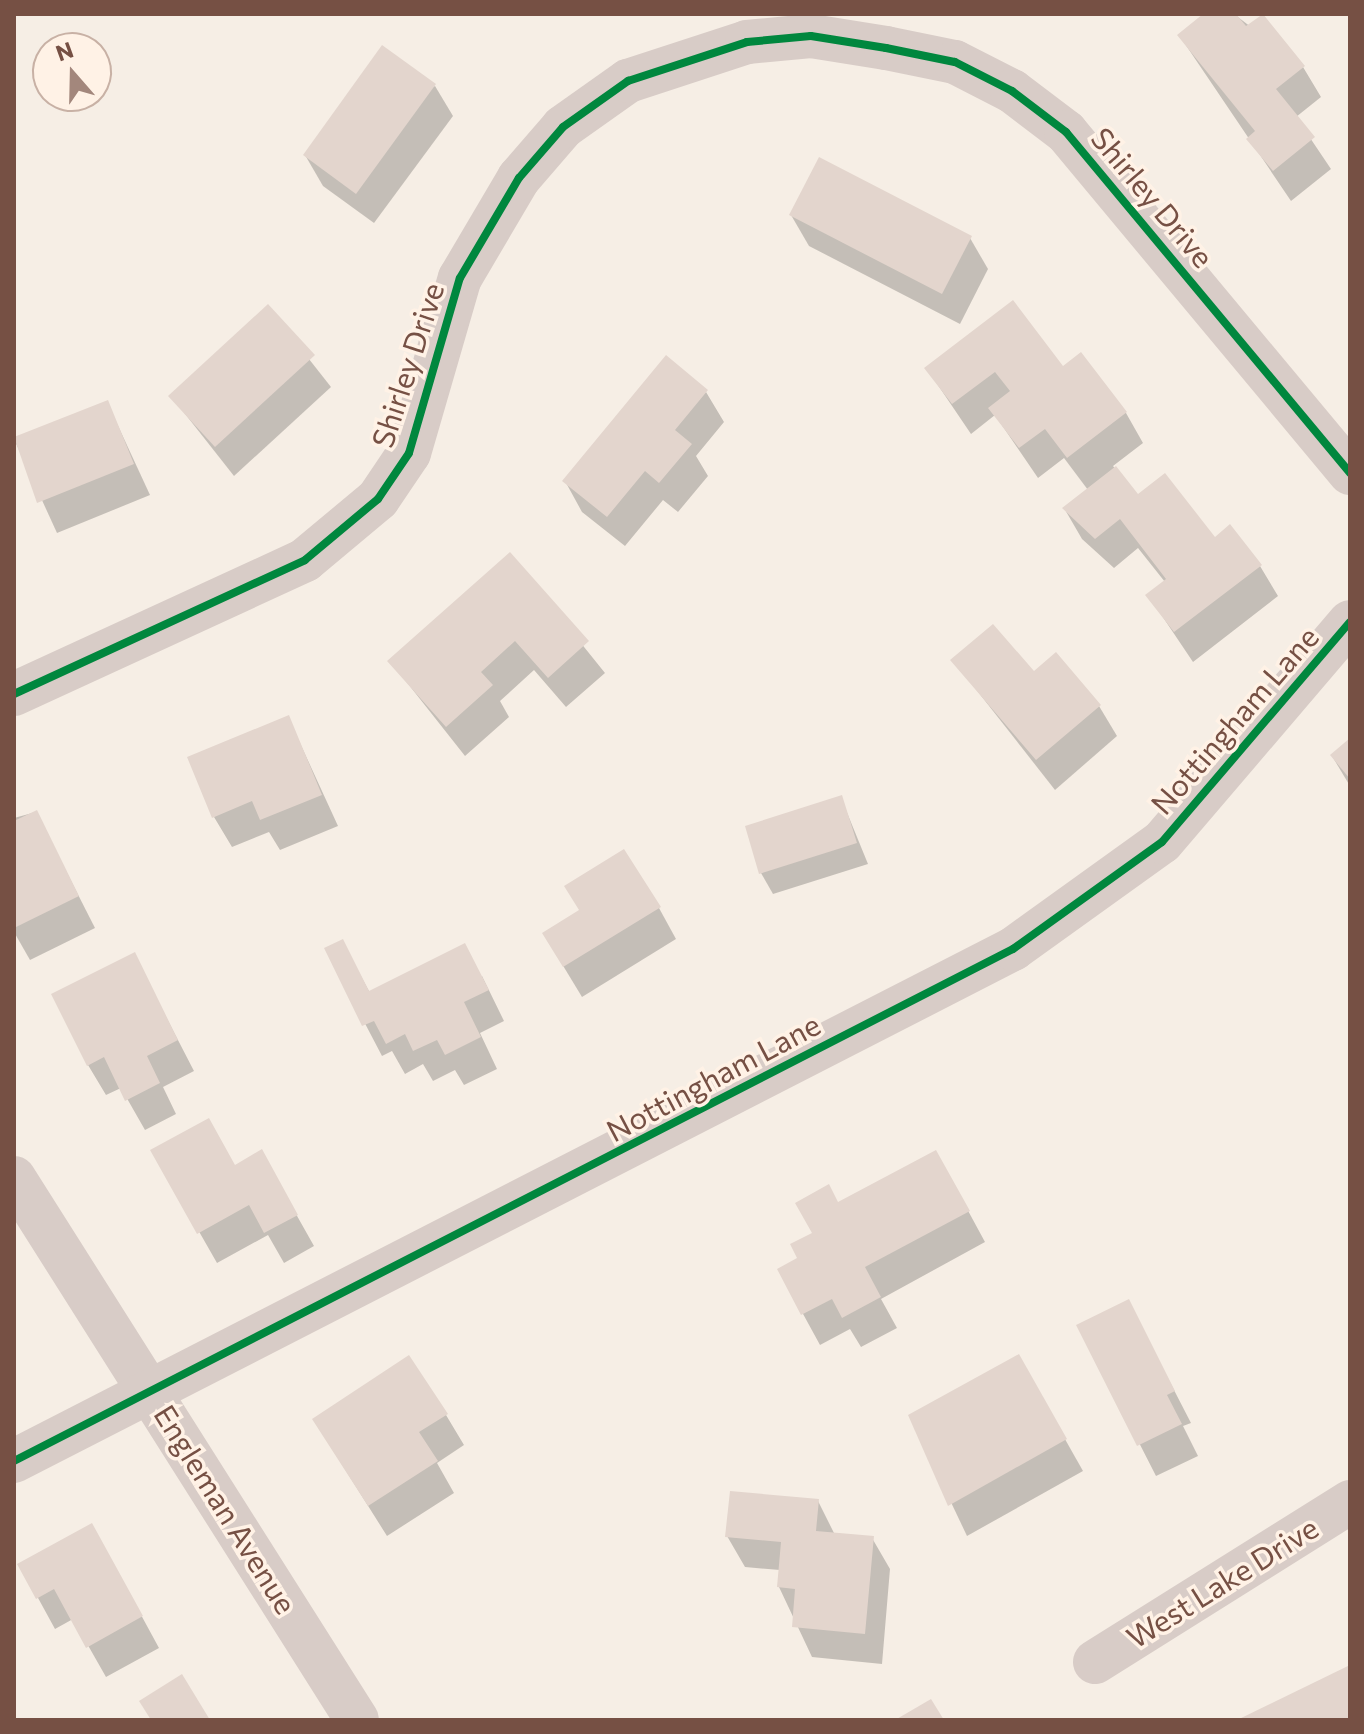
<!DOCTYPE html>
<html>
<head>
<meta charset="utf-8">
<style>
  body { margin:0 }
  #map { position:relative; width:1364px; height:1734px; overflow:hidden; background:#f6eee5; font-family:Commissioner,sans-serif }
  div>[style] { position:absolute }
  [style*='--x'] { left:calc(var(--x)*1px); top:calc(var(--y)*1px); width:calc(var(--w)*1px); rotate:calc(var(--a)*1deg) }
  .shadow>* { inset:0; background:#0003 }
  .building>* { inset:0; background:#e3d5cd }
  .minor>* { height:44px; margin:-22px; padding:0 22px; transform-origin:22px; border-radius:22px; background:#d8ccc7 }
  .cycleway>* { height:8px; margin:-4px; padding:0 4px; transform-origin:4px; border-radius:4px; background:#00873e }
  span { translate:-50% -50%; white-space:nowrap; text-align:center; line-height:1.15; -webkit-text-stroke:7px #fff2e6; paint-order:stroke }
  .street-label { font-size:30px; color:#765044 }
  .frame { position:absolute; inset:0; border:16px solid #765044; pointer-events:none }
  .north { position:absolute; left:32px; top:32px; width:80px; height:80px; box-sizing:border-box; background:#fff2e6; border:2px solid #c8b1a5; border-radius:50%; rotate:340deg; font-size:22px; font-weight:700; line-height:32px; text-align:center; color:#765044 }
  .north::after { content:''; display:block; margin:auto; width:28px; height:36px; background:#a3877c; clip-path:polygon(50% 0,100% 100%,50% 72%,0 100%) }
</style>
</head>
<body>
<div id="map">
  <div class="shadow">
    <i style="clip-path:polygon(1206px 14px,1234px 14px,1303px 67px,1321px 97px,1296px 117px,1331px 169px,1291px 201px,1179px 35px)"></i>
    <i style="clip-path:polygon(435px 86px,453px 116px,374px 223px,323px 186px,305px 155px)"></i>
    <i style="clip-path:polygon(791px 215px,970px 238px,988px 269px,960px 324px,809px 246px)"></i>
    <i style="clip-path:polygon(268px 307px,331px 387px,234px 476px,171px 396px)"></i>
    <i style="clip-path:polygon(927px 369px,1062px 369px,1126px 413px,1143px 443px,1113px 466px,1138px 497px,1260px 566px,1278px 596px,1193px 662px,1148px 595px,1165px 582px,1138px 548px,1114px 568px,1082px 539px,1064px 508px,1088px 490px,1064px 458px,1038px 478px,995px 415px,971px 434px)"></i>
    <i style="clip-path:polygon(706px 392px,724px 422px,696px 456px,708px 476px,678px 512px,663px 500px,625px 546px,582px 512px,565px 481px)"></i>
    <i style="clip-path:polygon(107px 402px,150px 495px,57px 533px,14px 439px)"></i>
    <i style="clip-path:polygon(510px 555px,605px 673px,566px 707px,534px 670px,500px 701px,509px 717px,465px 756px,390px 661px)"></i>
    <i style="clip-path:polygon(953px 660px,1034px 674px,1099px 706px,1117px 736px,1055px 790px)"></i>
    <i style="clip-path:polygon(288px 717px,338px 826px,280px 850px,269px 832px,232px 847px,214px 817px)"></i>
    <i style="clip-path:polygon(1350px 741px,1350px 786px,1332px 756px)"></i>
    <i style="clip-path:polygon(841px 798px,868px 864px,773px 894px,761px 873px)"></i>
    <i style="clip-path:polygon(36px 812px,95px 928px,30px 960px,14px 932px,14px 818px)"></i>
    <i style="clip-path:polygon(659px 908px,676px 939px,582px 997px,562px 964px,581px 911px)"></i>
    <i style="clip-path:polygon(342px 941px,370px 993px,482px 976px,504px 1021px,480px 1033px,497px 1069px,464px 1085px,455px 1070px,433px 1081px,423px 1064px,405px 1074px,392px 1051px,382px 1056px,326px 949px)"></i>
    <i style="clip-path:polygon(134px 955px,194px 1071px,163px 1087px,176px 1114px,145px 1130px,121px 1088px,106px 1095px,88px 1065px)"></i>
    <i style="clip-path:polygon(153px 1151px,235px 1167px,261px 1152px,314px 1246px,284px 1263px,268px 1235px,217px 1263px)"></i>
    <i style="clip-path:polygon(953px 1183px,985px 1242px,881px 1299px,897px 1328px,861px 1347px,850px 1329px,820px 1345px,779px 1270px,800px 1259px,838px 1205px)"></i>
    <i style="clip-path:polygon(1128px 1301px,1191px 1423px,1183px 1426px,1198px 1456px,1156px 1476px,1079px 1325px)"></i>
    <i style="clip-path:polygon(1018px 1356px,1083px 1471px,967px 1536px,910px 1416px)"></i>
    <i style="clip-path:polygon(446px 1415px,464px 1445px,437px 1463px,454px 1493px,387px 1536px,314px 1420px)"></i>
    <i style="clip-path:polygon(818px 1501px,835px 1535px,872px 1538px,890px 1569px,882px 1664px,812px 1657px,779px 1587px,780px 1570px,745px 1567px,727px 1536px)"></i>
    <i style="clip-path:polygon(109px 1556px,159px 1648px,106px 1677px,73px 1619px,55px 1629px,20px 1565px)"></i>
  </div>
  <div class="building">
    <i style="clip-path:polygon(1203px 14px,1236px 14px,1246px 26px,1263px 14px,1305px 66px,1276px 89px,1315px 137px,1273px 171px,1246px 139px,1255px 131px,1177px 35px)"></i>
    <i style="clip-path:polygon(382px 45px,436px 84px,356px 194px,303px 155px)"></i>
    <i style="clip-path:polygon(819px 157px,972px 236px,942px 294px,789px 215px)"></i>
    <i style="clip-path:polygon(1013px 300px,1063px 366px,1081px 352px,1127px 412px,1067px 458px,1045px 429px,1019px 448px,988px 408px,1010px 391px,995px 372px,952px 404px,924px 368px)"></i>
    <i style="clip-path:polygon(268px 304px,315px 355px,215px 447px,168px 396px)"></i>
    <i style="clip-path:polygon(666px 355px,708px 390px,675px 430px,692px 444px,659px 483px,645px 471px,607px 517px,562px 481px)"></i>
    <i style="clip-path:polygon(108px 400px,134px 464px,37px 503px,14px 437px)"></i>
    <i style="clip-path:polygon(1116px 466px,1138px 494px,1165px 473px,1215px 537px,1230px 524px,1262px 565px,1174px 632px,1145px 595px,1166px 579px,1120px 519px,1095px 539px,1062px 508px)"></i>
    <i style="clip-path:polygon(510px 552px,589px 641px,548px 678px,515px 641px,481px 672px,493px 685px,446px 727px,387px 661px)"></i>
    <i style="clip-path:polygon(993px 624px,1034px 671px,1056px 652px,1101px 705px,1036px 760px,950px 660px)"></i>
    <i style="clip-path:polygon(289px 715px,322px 795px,260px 820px,252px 801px,212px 818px,187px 757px)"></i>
    <i style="clip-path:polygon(1350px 738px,1350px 779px,1330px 755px)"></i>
    <i style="clip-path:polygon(842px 795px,857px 843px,759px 874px,745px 826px)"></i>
    <i style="clip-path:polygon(37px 810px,79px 896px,14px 928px,14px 821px)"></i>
    <i style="clip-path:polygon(624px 849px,661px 907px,563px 967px,542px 933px,579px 910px,564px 886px)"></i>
    <i style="clip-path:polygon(343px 939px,369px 991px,465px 943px,489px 990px,464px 1002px,481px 1037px,445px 1055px,437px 1040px,413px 1051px,405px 1034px,386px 1044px,374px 1021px,362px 1026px,324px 948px)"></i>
    <i style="clip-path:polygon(135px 952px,178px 1040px,147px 1056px,160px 1083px,125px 1101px,104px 1057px,87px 1066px,51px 994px)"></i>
    <i style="clip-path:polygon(209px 1118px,235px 1165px,262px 1149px,298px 1215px,264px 1233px,249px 1205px,197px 1234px,150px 1150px)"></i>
    <i style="clip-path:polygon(936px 1150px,970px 1211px,865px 1267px,881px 1297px,842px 1318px,832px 1299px,801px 1315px,777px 1269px,797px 1258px,790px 1244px,812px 1233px,795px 1203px,829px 1184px,838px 1202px)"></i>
    <i style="clip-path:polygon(1129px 1299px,1175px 1391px,1167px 1395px,1182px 1424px,1137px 1446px,1076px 1325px)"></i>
    <i style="clip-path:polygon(1019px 1354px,1067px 1439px,948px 1506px,908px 1415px)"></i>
    <i style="clip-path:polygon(409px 1355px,448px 1414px,419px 1432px,438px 1461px,368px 1506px,312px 1419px)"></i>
    <i style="clip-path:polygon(730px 1491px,819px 1499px,816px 1531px,874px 1536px,865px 1634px,792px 1627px,795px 1589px,777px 1587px,781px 1542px,725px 1537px)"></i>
    <i style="clip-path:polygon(92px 1523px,143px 1616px,86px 1648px,54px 1589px,36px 1599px,17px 1564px)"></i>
    <i style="clip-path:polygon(1350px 1665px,1350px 1720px,1237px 1720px)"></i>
    <i style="clip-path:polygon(182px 1674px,210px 1720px,151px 1720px,139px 1701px)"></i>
    <i style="clip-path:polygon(931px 1699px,944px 1720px,895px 1720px)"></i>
  </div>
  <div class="minor">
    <i style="--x:14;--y:694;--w:320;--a:-24.7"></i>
    <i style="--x:305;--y:560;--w:95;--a:-39.9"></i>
    <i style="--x:378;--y:499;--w:55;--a:-56"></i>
    <i style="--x:409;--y:453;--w:182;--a:-73.8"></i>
    <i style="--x:460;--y:278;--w:116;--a:-59.5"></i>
    <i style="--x:519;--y:178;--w:67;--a:-49.2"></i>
    <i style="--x:563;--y:127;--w:80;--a:-35.3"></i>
    <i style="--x:628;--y:81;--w:125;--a:-18.1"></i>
    <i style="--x:747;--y:42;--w:64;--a:-5.4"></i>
    <i style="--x:811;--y:36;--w:76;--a:9.1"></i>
    <i style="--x:886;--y:48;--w:70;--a:11.5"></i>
    <i style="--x:955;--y:62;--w:64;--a:27"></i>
    <i style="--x:1012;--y:91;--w:68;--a:37.2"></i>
    <i style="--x:1066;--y:132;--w:444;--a:50.2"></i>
    <i style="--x:14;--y:1178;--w:641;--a:57.67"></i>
    <i style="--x:14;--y:1461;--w:1123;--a:-27.14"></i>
    <i style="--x:1013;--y:949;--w:183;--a:-35.7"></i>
    <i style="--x:1162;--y:842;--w:289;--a:-49.5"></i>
    <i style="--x:1095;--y:1662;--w:301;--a:-32.1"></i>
  </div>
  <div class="cycleway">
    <i style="--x:14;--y:694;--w:320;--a:-24.7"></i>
    <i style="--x:305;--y:560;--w:95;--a:-39.9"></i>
    <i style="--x:378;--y:499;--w:55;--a:-56"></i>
    <i style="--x:409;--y:453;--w:182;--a:-73.8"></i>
    <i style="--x:460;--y:278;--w:116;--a:-59.5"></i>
    <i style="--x:519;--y:178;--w:67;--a:-49.2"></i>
    <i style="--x:563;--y:127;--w:80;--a:-35.3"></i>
    <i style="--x:628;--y:81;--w:125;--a:-18.1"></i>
    <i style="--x:747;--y:42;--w:64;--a:-5.4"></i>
    <i style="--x:811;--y:36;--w:76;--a:9.1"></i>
    <i style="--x:886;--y:48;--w:70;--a:11.5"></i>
    <i style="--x:955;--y:62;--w:64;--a:27"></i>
    <i style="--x:1012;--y:91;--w:68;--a:37.2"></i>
    <i style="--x:1066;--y:132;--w:444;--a:50.2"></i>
    <i style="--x:14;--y:1461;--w:1123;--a:-27.14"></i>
    <i style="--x:1013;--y:949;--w:183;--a:-35.7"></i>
    <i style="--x:1162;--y:842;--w:289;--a:-49.5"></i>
  </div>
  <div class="street-label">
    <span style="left:1153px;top:197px;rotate:50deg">Shirley Drive</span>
    <span style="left:407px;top:365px;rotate:-72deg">Shirley Drive</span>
    <span style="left:1234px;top:720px;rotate:-49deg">Nottingham Lane</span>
    <span style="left:713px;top:1077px;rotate:-28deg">Nottingham Lane</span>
    <span style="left:226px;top:1509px;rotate:58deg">Engleman Avenue</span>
    <span style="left:1222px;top:1582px;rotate:-32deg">West Lake Drive</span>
  </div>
  <div class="frame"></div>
  <div class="north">N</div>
</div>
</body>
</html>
